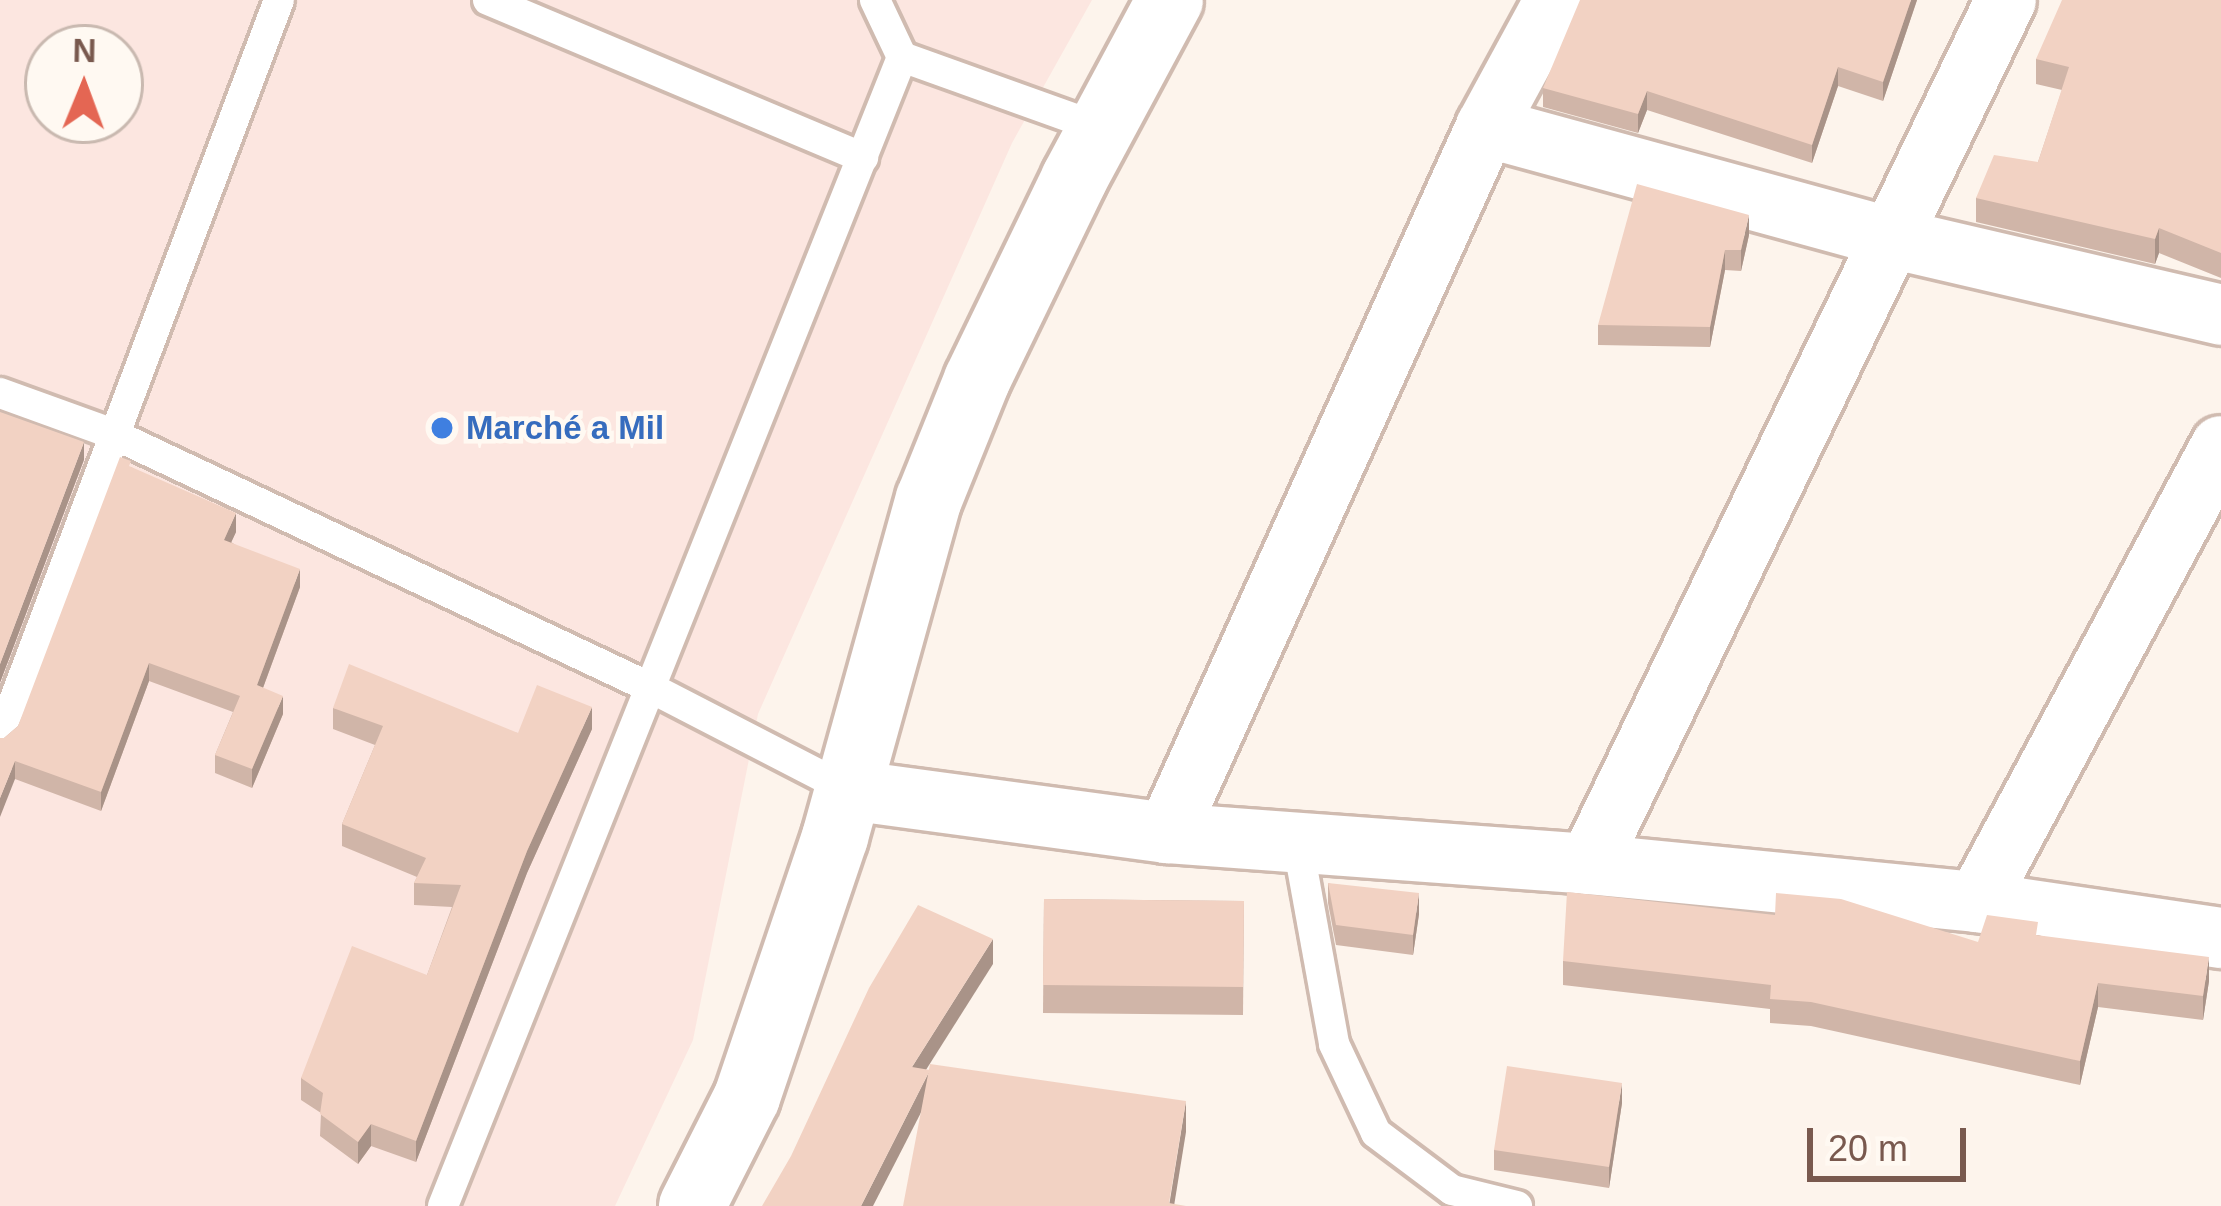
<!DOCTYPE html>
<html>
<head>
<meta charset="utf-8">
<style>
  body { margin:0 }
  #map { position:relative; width:2221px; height:1206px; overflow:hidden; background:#fdf4ec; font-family:Arial,sans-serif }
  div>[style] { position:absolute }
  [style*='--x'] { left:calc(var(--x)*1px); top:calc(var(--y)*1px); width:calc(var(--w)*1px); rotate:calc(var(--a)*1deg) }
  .commercial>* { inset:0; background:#fce6e0 }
  .roads { filter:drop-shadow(3px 0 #d0bbb0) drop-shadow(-3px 0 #d0bbb0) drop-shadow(0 3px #d0bbb0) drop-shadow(0 -3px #d0bbb0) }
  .lane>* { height:30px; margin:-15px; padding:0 15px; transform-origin:15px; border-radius:15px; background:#fff }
  .street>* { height:60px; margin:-30px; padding:0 30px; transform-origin:30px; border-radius:30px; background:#fff }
  .secondary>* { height:66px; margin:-33px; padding:0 33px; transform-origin:33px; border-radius:33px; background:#fff }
  .wall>* { inset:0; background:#d0b5a8 }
  .shaded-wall>* { inset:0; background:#a99388 }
  .building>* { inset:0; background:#f2d2c3 }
  .dots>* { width:33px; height:33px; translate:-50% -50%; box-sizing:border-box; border:6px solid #fff9f2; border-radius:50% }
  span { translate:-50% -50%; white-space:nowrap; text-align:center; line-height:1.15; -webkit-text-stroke:9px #fff9f2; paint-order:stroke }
  .shop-label { font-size:33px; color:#366cbe; font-weight:700 }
  .left { translate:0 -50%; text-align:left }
  .north { position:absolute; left:24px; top:24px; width:120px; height:120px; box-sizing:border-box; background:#fff9f2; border:3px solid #c9b9b0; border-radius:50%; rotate:1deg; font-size:33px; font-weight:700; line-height:48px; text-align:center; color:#79594e }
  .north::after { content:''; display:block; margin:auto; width:42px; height:54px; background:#e46653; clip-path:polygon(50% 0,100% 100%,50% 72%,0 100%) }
  .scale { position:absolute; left:1807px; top:1128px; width:159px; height:54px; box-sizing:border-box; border:6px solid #79594e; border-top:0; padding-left:15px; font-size:36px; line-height:42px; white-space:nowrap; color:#79594e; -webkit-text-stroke:9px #fff9f2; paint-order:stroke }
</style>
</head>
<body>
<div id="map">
  <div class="commercial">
    <i style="clip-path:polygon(evenodd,0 0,1092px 0,1012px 143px,758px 714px,693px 1040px,615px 1206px,0 1206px,0 0,48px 48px,120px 48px,120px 120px,48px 120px,48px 48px)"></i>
  </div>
  <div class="roads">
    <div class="lane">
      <i style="--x:488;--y:0;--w:407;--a:22.8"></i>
      <i style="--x:875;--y:0;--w:63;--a:64.7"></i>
      <i style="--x:902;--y:57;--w:210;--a:19.7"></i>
      <i style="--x:0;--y:393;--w:120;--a:19.9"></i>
      <i style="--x:113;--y:434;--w:595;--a:25.27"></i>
      <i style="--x:651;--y:688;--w:223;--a:27.3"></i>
      <i style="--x:0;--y:738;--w:789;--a:-69.29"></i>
      <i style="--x:1298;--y:845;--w:202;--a:79.7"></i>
      <i style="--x:1334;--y:1044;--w:98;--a:64.7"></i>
      <i style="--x:1376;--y:1133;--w:95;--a:36.9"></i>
      <i style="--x:1452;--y:1190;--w:67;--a:13.8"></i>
      <i style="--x:443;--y:1206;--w:1237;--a:-68.22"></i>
    </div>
    <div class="street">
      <i style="--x:1486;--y:127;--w:416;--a:15.3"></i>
      <i style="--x:1887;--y:237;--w:343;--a:13.1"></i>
      <i style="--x:849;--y:790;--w:321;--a:7.7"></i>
      <i style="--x:1167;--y:833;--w:423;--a:4.2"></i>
      <i style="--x:1589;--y:864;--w:390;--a:5.6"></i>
      <i style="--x:1977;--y:902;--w:247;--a:8.4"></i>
      <i style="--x:1167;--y:833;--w:775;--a:-65.68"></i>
      <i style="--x:1486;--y:127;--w:145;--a:-61.5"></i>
      <i style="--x:1589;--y:864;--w:959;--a:-64.24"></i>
      <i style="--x:1977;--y:902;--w:517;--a:-61.85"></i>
    </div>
    <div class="secondary">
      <i style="--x:692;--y:1206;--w:122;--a:-63.2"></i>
      <i style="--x:747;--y:1097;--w:274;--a:-71.3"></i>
      <i style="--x:835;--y:837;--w:351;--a:-74.5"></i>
      <i style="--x:929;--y:499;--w:128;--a:-68"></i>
      <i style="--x:977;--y:380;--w:223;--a:-64.2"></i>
      <i style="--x:1074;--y:179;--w:203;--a:-61.8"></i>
    </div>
  </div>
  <div class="wall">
    <i style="clip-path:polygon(1917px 0,1883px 101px,1838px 86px,1812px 163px,1647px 110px,1638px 133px,1543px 107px,1543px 88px)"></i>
    <i style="clip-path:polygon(2221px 0,2221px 278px,2159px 253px,2155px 264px,1976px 222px,1976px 198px,2038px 162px,2062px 90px,2036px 84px,2036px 59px)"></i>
    <i style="clip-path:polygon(1749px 235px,1741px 271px,1725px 270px,1710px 347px,1598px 345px,1598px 325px)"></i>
    <i style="clip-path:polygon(131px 467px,236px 532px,231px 542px,300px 587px,263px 688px,283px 714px,252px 788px,215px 773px,215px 755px,233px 712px,149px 681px,101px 811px,15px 779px,4px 738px,18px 726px)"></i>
    <i style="clip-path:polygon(333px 708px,518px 733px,592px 729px,527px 873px,416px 1162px,371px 1146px,358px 1164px,320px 1136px,321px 1113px,301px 1100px,301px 1078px,427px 975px,452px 907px,414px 905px,414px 883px,417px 877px,342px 846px,342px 824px,375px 745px,333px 729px)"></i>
    <i style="clip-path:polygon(1328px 883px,1419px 914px,1413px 955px,1336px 945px,1328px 903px)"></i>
    <i style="clip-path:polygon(1044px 899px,1244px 901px,1243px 1015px,1043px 1013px)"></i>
    <i style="clip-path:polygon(2038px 935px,2209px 981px,2203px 1020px,2098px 1007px,2080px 1085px,1811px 1026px,1770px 1023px,1770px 1009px,1563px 985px,1563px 961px,1978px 942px)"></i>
    <i style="clip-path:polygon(1622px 1103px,1609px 1188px,1494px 1170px,1494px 1150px)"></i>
  </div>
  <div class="shaded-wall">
    <i style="clip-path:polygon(1911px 0,1917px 0,1883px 101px,1883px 82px)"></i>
    <i style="clip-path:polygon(1838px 67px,1838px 86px,1812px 163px,1812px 145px)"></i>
    <i style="clip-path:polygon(1647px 91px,1647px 110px,1638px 133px,1638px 114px)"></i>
    <i style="clip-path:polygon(1749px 215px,1749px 235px,1741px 271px,1741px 250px)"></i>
    <i style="clip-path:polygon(2159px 228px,2159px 253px,2155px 264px,2155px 239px)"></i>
    <i style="clip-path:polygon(1725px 250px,1725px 270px,1710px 347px,1710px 327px)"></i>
    <i style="clip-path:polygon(84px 442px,84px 460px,0 683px,0 664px)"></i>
    <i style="clip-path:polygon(236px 513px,236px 532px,224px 558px,224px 540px)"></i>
    <i style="clip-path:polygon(300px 569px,300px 587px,257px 704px,257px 685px)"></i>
    <i style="clip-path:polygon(149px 663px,149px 681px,101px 811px,101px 792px)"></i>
    <i style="clip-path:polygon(283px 696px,283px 714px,252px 788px,252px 769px)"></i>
    <i style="clip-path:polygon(592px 707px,592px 729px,527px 873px,416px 1162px,416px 1141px,527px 851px)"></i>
    <i style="clip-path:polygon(15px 761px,15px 779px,0 817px,0 798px)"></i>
    <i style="clip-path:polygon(1419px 893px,1419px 914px,1413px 955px,1413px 935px)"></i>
    <i style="clip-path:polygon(993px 939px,993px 964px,912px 1092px,912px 1067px)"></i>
    <i style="clip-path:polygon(2209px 957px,2209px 981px,2203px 1020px,2203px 996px)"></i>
    <i style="clip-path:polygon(2098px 983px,2098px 1007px,2080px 1085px,2080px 1061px)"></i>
    <i style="clip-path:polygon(930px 1070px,930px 1095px,873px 1206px,861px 1206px)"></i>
    <i style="clip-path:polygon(1622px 1083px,1622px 1103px,1609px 1188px,1609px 1167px)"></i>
    <i style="clip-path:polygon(1186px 1101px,1186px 1132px,1174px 1206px,1169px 1206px)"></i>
    <i style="clip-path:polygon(371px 1124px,371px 1146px,358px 1164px,358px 1142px)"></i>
  </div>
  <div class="building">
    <i style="clip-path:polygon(1580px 0,1911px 0,1883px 82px,1838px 67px,1812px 145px,1647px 91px,1638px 114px,1543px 88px)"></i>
    <i style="clip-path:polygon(2062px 0,2221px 0,2221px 253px,2159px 228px,2155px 239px,1976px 198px,1994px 155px,2038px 162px,2069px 67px,2036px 59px)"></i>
    <i style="clip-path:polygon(1637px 184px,1749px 215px,1741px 250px,1725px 250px,1710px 327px,1598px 325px)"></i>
    <i style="clip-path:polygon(0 412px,84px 442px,0 664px)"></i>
    <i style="clip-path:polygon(120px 457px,131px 461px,129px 466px,236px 513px,224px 540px,300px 569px,257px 685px,283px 696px,252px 769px,215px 755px,240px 696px,149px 663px,101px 792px,15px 761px,0 798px,0 738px,4px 738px,18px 726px)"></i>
    <i style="clip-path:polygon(349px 664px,518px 733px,537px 685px,592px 707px,527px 851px,416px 1141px,371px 1124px,358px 1142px,320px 1114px,323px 1093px,301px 1078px,352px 946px,427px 975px,461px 885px,414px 883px,426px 858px,342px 824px,383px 726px,333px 708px)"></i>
    <i style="clip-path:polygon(1328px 883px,1419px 893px,1413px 935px,1336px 925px)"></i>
    <i style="clip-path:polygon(1567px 892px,1775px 915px,1776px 893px,1841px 899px,1978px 942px,1987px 915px,2038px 922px,2036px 935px,2209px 957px,2203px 996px,2098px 983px,2080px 1061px,1811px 1002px,1770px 999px,1771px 985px,1563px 961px)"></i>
    <i style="clip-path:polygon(1044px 899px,1244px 901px,1243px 987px,1043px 985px)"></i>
    <i style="clip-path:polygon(918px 905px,993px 939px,912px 1067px,930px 1070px,861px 1206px,762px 1206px,791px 1156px,869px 988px)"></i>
    <i style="clip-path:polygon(930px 1064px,1186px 1101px,1169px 1203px,1186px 1206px,903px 1206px)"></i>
    <i style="clip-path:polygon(1507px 1066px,1622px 1083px,1609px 1167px,1494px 1150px)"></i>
  </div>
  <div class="dots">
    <i style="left:442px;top:428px;background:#3f7fe0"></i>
  </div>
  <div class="shop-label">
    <span class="left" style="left:466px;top:428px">Marché a Mil</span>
  </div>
  <div class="north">N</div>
  <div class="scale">20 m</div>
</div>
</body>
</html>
